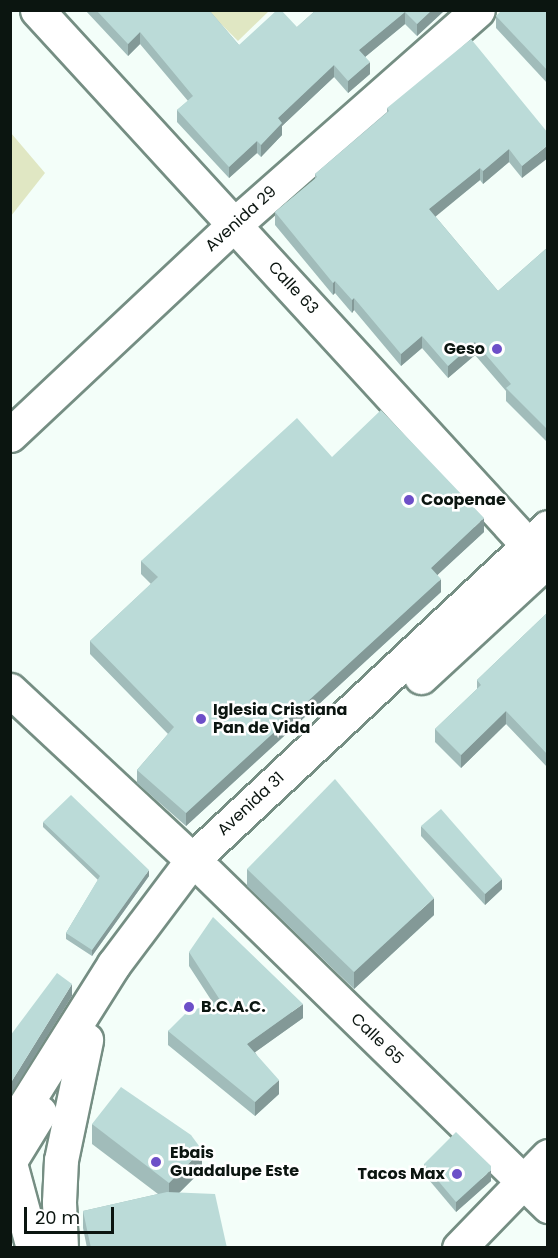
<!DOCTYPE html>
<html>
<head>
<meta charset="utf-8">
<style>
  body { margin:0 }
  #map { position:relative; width:558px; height:1258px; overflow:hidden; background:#f3fef9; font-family:Poppins,sans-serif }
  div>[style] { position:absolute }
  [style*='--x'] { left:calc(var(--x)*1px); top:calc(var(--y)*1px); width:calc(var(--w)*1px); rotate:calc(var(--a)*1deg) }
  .green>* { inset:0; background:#e0e7c3 }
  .roads { filter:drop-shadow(2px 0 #758e83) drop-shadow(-2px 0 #758e83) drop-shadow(0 2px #758e83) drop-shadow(0 -2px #758e83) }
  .minor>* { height:33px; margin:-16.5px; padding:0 16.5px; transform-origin:16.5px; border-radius:16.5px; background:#fff }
  .major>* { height:33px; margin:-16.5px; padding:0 16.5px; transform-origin:16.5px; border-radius:16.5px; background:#fff }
  .wall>* { inset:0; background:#a1bcba }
  .shaded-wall>* { inset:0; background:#839997 }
  .building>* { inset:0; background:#bbdbd8 }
  .dots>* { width:16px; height:16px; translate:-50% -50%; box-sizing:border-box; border:3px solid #fff; border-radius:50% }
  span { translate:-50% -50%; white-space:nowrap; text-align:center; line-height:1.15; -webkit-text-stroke:5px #fff; paint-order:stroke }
  .street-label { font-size:16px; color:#0b1510 }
  .poi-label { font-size:16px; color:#0b1510; font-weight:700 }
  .right { translate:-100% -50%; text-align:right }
  .left { translate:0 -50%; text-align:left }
  .frame { position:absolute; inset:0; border:12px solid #0b1510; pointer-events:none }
  .scale { position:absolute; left:24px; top:1207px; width:90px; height:27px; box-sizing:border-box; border:3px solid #0b1510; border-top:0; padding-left:8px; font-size:18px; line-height:21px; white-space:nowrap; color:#0b1510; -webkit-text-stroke:4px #fff; paint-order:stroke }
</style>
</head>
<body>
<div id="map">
  <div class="green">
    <i style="clip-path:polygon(207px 10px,269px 11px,238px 41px)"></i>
    <i style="clip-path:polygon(11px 133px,45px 173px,11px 216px,10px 215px)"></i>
  </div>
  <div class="roads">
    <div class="minor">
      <i style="--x:37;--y:10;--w:754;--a:47.47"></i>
      <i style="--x:10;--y:690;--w:249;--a:43"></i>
      <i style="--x:207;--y:873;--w:477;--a:44.3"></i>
      <i style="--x:459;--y:1248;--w:128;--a:-45.9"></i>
    </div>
    <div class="major">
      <i style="--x:10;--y:435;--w:307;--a:-43.2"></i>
      <i style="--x:234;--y:225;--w:325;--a:-41.4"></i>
      <i style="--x:421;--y:677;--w:173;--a:-42.7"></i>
      <i style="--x:10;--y:1129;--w:195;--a:-57.8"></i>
      <i style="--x:114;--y:964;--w:130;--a:-53.1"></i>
      <i style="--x:192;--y:860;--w:487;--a:-43.1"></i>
      <i style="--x:10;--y:1161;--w:57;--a:-58.5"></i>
      <i style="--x:10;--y:1163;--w:88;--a:74.9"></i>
      <i style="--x:61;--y:1248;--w:46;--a:-92.5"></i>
      <i style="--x:59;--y:1202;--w:42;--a:-87.3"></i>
      <i style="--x:61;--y:1160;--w:123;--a:-78.2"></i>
    </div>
  </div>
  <div class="wall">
    <i style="clip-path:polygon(85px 10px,209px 10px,239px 45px,297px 27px,316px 10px,445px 10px,417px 36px,405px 24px,365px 57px,370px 74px,348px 93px,334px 77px,282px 126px,282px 135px,261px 157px,257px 153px,229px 178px,177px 122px,177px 110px,188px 101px,140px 44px,128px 56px)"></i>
    <i style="clip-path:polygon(548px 10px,548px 84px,496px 28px,496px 16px)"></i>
    <i style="clip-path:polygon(387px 108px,548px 133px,522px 178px,509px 162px,483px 184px,480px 180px,435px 216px,498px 291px,548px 247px,548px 443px,506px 401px,506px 391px,475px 355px,448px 378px,422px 348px,401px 366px,354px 310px,352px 313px,335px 293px,333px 295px,275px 225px,275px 212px,315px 179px,315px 174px,387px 112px)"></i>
    <i style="clip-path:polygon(332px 457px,484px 532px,437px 575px,441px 592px,186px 826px,137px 783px,137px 770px,168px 734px,90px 654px,90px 641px,151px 584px,141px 574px,141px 561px)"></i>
    <i style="clip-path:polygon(548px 612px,548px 768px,506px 724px,461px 768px,435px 742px,435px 729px,477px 689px,477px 680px)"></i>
    <i style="clip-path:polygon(43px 822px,149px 876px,92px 956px,66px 939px,66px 933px,98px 880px,43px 827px)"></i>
    <i style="clip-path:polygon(421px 826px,502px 889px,485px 905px,421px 836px)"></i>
    <i style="clip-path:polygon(247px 869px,434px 915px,354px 989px,247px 886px)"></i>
    <i style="clip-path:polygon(189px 952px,303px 1018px,255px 1052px,279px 1094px,255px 1116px,168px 1045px,168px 1031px,213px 1003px,189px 966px)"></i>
    <i style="clip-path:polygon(92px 1124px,202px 1170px,179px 1193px,227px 1248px,87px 1248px,83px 1228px,83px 1211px,158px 1194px,92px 1144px)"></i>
    <i style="clip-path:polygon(424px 1164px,491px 1181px,456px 1212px,424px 1174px)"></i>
  </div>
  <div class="shaded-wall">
    <i style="clip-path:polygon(432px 10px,445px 10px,417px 36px,417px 24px)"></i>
    <i style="clip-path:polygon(405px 12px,405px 24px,359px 62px,359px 50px)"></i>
    <i style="clip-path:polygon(140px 32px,140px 44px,128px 56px,128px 44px)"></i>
    <i style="clip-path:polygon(370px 62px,370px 74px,348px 93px,348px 81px)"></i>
    <i style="clip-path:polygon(334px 65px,334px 77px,282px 126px,282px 135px,261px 157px,261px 145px,278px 118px)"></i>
    <i style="clip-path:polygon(257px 141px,257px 153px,229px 178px,229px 167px)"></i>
    <i style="clip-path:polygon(548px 145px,548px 158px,522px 178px,522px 166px)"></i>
    <i style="clip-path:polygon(509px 149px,509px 162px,483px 184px,483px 171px)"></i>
    <i style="clip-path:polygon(480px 168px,480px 180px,429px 222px,429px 209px)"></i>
    <i style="clip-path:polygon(335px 281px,335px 293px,333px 295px,333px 283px)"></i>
    <i style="clip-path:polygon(354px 298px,354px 310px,352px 313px,352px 300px)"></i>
    <i style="clip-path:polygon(422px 336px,422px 348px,401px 366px,401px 354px)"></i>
    <i style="clip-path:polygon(475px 342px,475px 355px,448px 378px,448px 366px)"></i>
    <i style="clip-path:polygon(484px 518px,484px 532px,431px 581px,431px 568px)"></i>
    <i style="clip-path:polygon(441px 579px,441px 592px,186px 826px,186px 813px)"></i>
    <i style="clip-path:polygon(506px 711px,506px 724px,461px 768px,461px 755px)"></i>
    <i style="clip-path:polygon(149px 870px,149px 876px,92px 956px,92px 950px)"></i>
    <i style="clip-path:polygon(502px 879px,502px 889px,485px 905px,485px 894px)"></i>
    <i style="clip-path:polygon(434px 898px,434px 915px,354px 989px,354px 972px)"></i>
    <i style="clip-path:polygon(72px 984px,72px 996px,10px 1096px,10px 1084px)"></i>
    <i style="clip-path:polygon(303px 1004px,303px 1018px,247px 1058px,247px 1044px)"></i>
    <i style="clip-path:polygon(279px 1080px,279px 1094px,255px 1116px,255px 1102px)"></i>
    <i style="clip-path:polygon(202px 1150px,202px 1170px,169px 1203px,169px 1183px)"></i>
    <i style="clip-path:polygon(491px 1170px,491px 1181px,456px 1212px,456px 1202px)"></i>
  </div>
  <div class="building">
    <i style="clip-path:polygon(96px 10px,209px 10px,239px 45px,277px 10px,281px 10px,297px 27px,316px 10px,432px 10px,417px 24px,405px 12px,359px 50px,370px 62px,348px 81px,334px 65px,278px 118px,282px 123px,261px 145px,257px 141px,229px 167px,177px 110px,193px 96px,140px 32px,128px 44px)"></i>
    <i style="clip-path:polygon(502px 10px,548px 10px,548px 71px,496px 16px)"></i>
    <i style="clip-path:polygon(471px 39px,548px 133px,548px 145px,522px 166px,509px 149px,483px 171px,480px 168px,429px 209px,498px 291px,548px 247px,548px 430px,506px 388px,511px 384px,475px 342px,448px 366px,422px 336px,401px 354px,354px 298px,352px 300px,335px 281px,333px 283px,275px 212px,317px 177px,315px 174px,389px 111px,387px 108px)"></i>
    <i style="clip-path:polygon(381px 410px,484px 518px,431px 568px,441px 579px,186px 813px,137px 770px,174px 727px,90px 641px,158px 577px,141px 561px,297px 418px,332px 457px)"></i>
    <i style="clip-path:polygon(548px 612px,548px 755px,506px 711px,461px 755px,435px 729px,481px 685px,477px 680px)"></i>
    <i style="clip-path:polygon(335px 779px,434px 898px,354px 972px,247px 869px)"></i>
    <i style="clip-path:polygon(71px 795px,149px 870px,92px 950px,66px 933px,100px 876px,43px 822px)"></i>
    <i style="clip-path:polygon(441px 809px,502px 879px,485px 894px,421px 826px)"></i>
    <i style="clip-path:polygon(213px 917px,303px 1004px,247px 1044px,279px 1080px,255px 1102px,168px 1031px,186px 1013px,220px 1000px,189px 952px)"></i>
    <i style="clip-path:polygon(57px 973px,72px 984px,10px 1084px,10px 1036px)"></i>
    <i style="clip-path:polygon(121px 1087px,191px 1135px,202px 1150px,169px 1183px,92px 1124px)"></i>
    <i style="clip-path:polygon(456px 1132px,491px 1166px,491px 1170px,456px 1202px,424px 1164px)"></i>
    <i style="clip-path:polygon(167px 1192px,215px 1194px,227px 1248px,91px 1248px,83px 1211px)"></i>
  </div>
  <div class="dots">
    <i style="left:497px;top:349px;background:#6d4fc8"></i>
    <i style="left:409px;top:500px;background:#6d4fc8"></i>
    <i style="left:201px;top:719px;background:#6d4fc8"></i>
    <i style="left:189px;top:1007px;background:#6d4fc8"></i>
    <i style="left:156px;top:1162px;background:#6d4fc8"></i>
    <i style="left:457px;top:1174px;background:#6d4fc8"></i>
  </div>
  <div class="street-label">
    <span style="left:241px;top:219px;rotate:-42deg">Avenida 29</span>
    <span style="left:293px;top:288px;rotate:47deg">Calle 63</span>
    <span style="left:251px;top:804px;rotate:-43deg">Avenida 31</span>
    <span style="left:377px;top:1039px;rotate:44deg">Calle 65</span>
  </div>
  <div class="poi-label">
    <span class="right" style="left:485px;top:349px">Geso</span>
    <span class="left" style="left:421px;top:500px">Coopenae</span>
    <span class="left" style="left:213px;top:719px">Iglesia Cristiana<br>Pan de Vida</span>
    <span class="left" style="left:201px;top:1007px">B.C.A.C.</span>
    <span class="left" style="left:170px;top:1162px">Ebais<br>Guadalupe Este</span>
    <span class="right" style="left:445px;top:1174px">Tacos Max</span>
  </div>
  <div class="frame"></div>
  <div class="scale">20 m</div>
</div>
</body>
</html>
